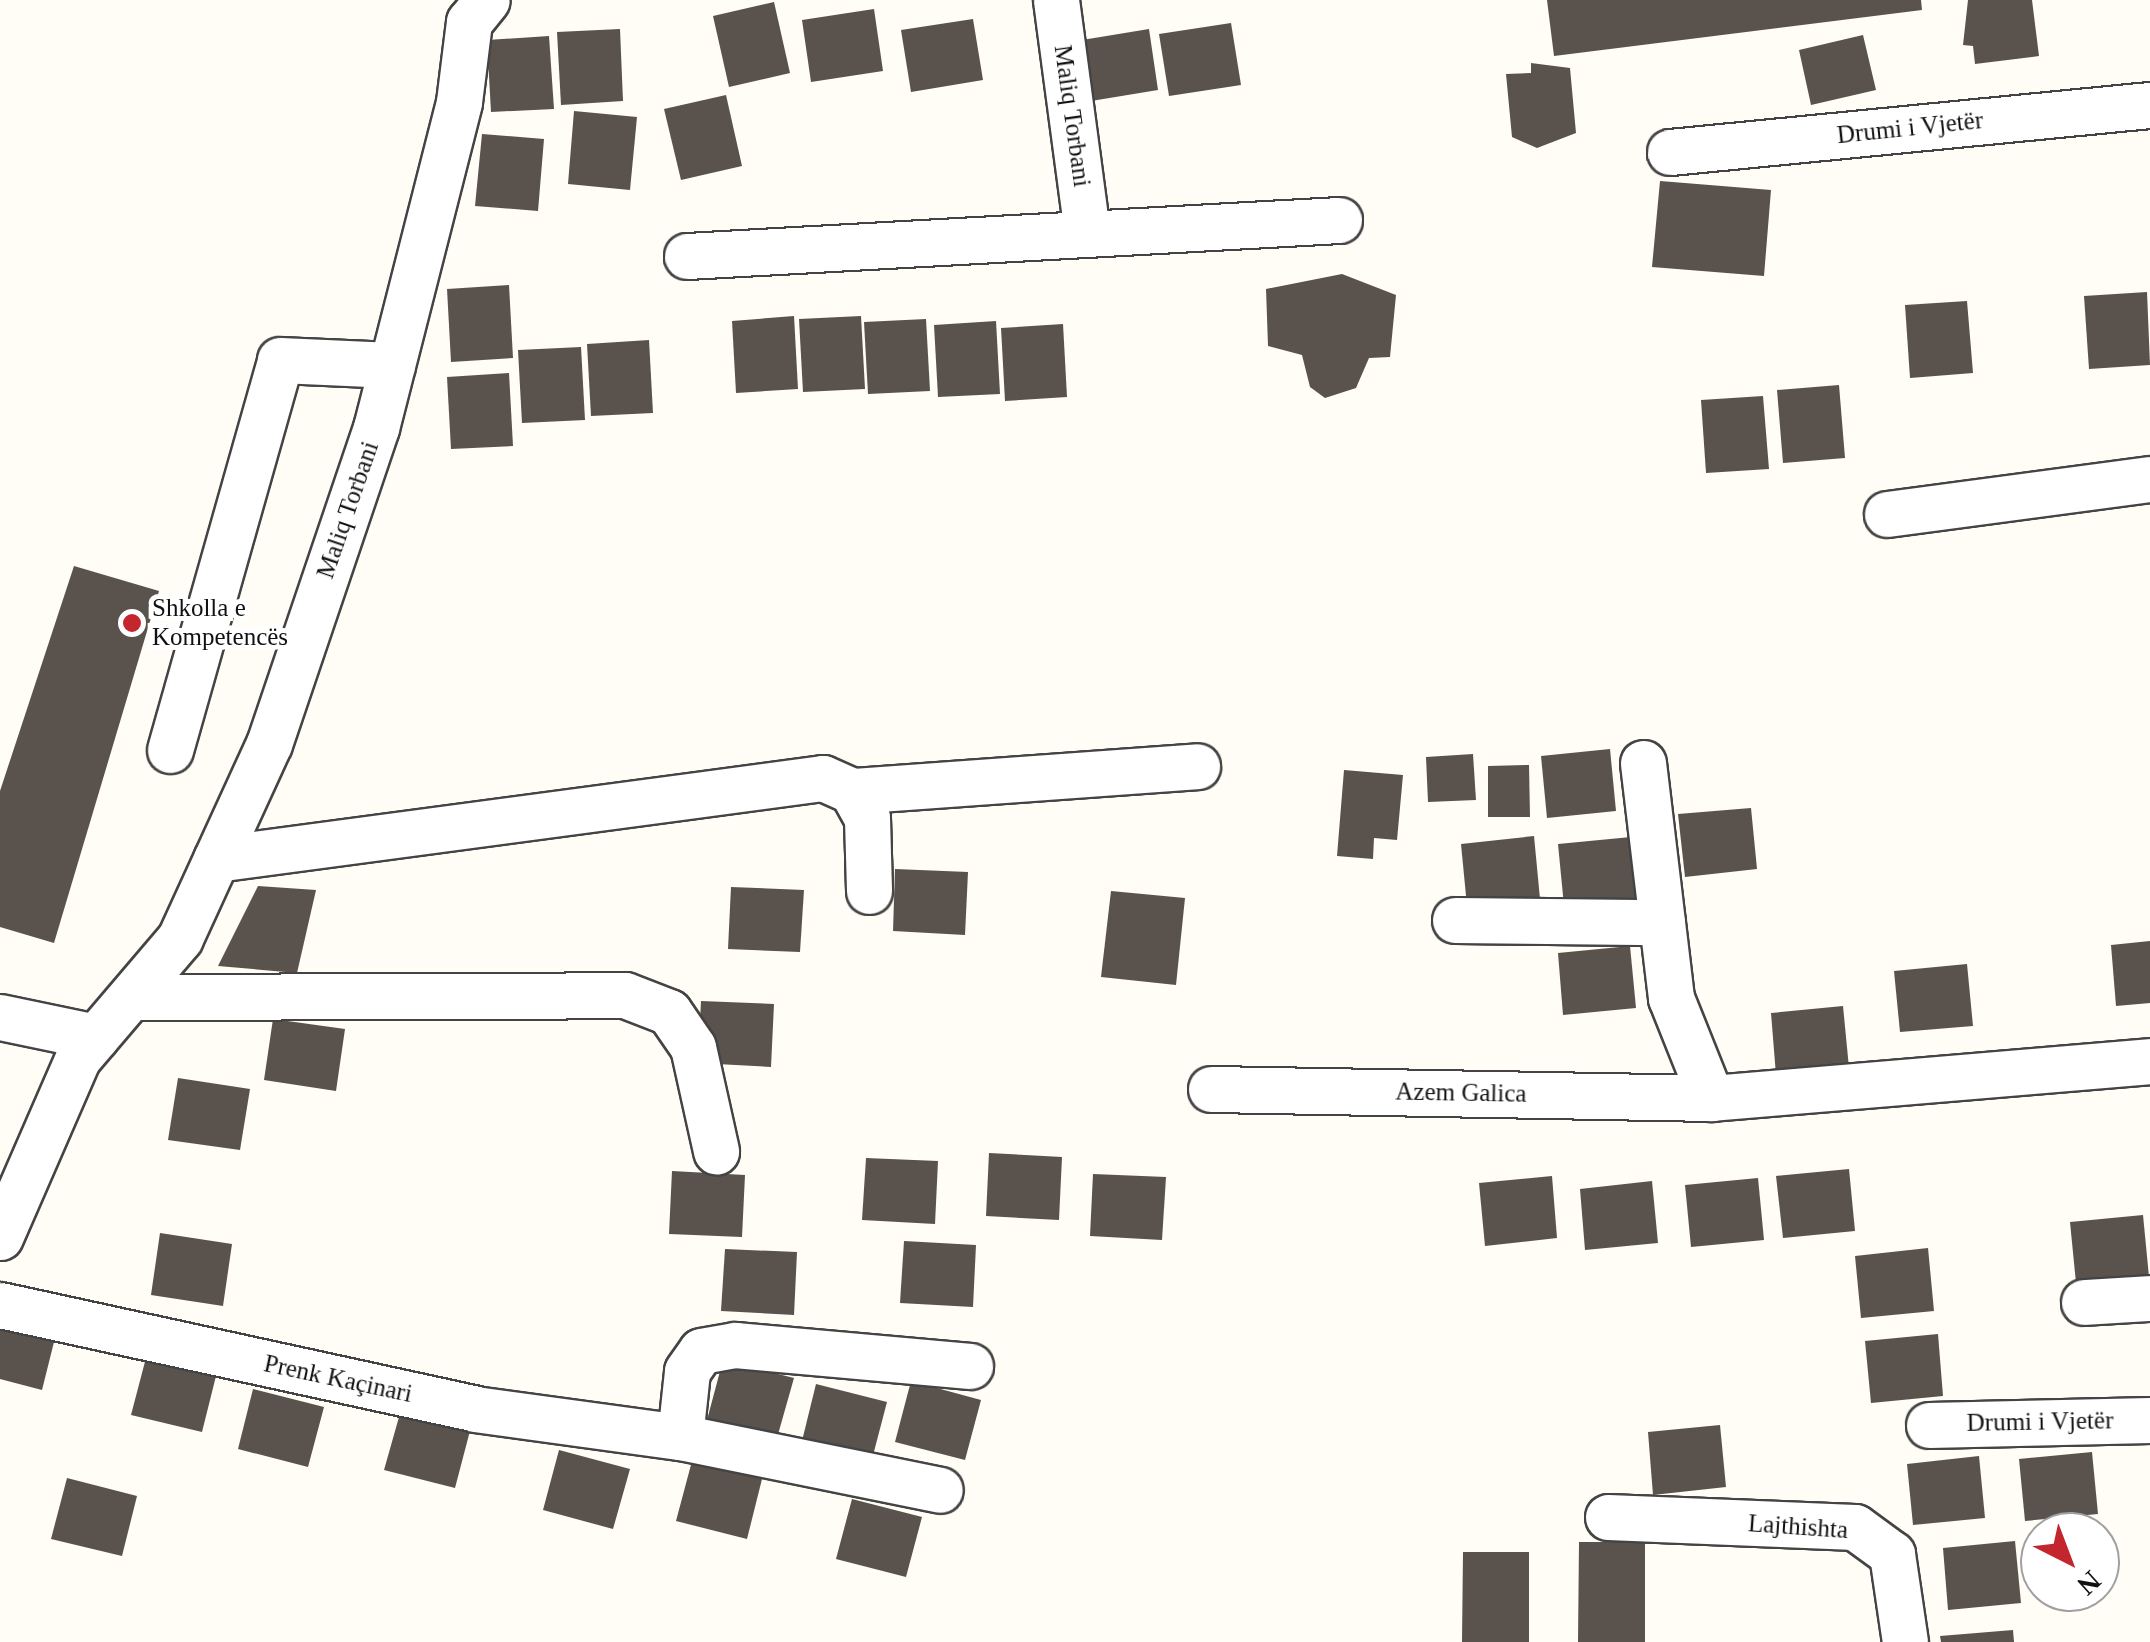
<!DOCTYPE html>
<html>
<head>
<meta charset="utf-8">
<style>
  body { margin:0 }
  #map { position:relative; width:2150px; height:1642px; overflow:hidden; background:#fffdf5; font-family:Georgia,serif }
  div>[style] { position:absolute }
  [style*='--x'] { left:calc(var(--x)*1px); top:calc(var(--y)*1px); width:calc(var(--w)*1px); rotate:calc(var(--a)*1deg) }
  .building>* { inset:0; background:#5a524d }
  .roads { filter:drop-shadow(2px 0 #444) drop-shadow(-2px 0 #444) drop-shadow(0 2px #444) drop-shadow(0 -2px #444) }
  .minor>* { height:45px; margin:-22.5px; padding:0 22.5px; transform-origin:22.5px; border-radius:22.5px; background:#fff }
  .dots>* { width:28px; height:28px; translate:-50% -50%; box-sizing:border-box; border:5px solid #fff; border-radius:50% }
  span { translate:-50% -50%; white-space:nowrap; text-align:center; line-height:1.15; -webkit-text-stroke:10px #fff; paint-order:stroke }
  .street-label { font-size:25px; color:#111 }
  .poi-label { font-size:25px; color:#111 }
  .left { translate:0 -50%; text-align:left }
  .north { position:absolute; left:2020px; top:1512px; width:100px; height:100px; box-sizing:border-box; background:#fff; border:2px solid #a0a0a0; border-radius:50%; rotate:138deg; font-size:28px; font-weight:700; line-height:40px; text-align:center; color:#111 }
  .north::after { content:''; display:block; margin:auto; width:35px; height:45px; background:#c4262e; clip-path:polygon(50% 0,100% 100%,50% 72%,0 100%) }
</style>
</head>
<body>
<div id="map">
  <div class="building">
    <i style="clip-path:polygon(1547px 0,1921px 0,1922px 10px,1554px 56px)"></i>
    <i style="clip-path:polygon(1968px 0,2032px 0,2039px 56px,1975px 64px,1973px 46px,1963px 45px)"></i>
    <i style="clip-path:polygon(774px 2px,790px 73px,729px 87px,713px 16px)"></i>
    <i style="clip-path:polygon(874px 9px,883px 71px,811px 82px,802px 20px)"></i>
    <i style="clip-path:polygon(973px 19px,983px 80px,911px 92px,901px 30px)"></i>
    <i style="clip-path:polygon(1231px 23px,1241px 85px,1169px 96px,1159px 34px)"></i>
    <i style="clip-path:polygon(620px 29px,623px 101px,561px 105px,557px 32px)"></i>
    <i style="clip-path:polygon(1149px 29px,1158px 90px,1085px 102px,1076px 41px)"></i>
    <i style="clip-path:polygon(1863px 35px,1876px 90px,1811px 105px,1799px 50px)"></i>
    <i style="clip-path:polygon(549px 36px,554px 109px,491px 112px,487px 40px)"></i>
    <i style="clip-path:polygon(1531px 63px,1570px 68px,1576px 133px,1537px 148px,1512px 137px,1506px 74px,1531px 73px)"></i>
    <i style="clip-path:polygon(726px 95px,742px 166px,681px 180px,664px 109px)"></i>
    <i style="clip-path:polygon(574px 111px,637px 117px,630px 190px,568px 184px)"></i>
    <i style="clip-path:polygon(482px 134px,544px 139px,538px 211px,475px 206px)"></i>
    <i style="clip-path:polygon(1660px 181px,1771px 190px,1764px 276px,1652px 267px)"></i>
    <i style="clip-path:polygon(1342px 274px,1396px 295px,1390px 357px,1369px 358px,1356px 388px,1325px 398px,1310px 387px,1302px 355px,1268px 346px,1266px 289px)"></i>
    <i style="clip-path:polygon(509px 285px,513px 358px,451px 362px,447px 289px)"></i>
    <i style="clip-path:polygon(2147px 292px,2150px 365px,2089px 369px,2084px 296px)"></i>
    <i style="clip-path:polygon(1967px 301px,1973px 373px,1910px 378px,1905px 305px)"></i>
    <i style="clip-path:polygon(794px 316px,798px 389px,736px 393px,732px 321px)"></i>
    <i style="clip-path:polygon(861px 316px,865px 389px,803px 392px,799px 319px)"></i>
    <i style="clip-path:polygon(926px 319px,930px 391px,868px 394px,864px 322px)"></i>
    <i style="clip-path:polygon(996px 321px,1000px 394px,938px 397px,934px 325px)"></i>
    <i style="clip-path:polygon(1063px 324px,1067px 397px,1005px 401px,1001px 328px)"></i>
    <i style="clip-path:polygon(649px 340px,653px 413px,591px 416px,587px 344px)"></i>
    <i style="clip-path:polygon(581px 347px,585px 420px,522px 423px,518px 350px)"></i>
    <i style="clip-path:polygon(509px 373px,513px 446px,451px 449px,447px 377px)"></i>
    <i style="clip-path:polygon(1839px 385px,1845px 458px,1783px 463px,1777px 390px)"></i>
    <i style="clip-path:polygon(1763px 396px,1769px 469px,1706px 473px,1701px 400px)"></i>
    <i style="clip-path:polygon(74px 566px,159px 591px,54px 943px,0 927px,0 791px)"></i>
    <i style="clip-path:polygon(1610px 749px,1616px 811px,1547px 818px,1541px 756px)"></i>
    <i style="clip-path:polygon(1473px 754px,1476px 800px,1428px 802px,1426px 757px)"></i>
    <i style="clip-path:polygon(1529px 765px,1530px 817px,1488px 817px,1488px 766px)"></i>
    <i style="clip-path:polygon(1344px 770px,1403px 775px,1397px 840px,1374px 838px,1373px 859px,1337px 856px)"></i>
    <i style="clip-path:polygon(1751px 808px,1757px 869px,1685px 877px,1678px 814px)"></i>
    <i style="clip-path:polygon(1534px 836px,1540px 899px,1467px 906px,1461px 844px)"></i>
    <i style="clip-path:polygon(1631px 837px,1637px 899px,1564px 906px,1558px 844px)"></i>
    <i style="clip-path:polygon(895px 869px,968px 872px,965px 935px,893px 931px)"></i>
    <i style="clip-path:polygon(258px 886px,316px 890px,297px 973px,218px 966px)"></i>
    <i style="clip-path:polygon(731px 887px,804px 890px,800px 952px,728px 949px)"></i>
    <i style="clip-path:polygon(1111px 891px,1185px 898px,1176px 985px,1101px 977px)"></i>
    <i style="clip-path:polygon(2150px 941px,2150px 1003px,2116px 1006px,2111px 945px)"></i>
    <i style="clip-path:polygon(1630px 946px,1636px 1008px,1563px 1015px,1558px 953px)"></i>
    <i style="clip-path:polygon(1967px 964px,1973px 1026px,1900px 1032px,1894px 971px)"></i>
    <i style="clip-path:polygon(701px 1001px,774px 1004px,771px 1067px,698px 1063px)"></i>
    <i style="clip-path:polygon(1843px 1006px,1849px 1068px,1776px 1075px,1771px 1013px)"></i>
    <i style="clip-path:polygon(273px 1019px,345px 1029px,336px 1091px,264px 1080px)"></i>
    <i style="clip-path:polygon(178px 1078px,250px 1089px,240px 1150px,168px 1140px)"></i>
    <i style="clip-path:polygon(989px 1153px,1062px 1157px,1059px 1220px,986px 1216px)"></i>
    <i style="clip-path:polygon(866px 1158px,938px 1161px,935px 1224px,862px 1220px)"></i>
    <i style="clip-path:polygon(1849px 1169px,1855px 1231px,1783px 1238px,1776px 1176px)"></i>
    <i style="clip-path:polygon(672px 1171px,745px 1175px,742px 1237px,669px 1234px)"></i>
    <i style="clip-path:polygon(1093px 1174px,1166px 1177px,1162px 1240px,1090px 1236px)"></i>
    <i style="clip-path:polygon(1552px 1176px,1557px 1238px,1485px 1246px,1479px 1183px)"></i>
    <i style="clip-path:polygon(1758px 1178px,1764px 1240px,1691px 1247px,1685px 1185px)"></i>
    <i style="clip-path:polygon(1652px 1181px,1658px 1243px,1585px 1250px,1580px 1189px)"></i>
    <i style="clip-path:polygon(2143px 1215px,2149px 1277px,2076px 1283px,2070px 1222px)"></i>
    <i style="clip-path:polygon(160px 1233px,232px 1244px,223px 1306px,151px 1295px)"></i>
    <i style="clip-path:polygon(904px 1241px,976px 1245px,973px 1307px,900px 1303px)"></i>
    <i style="clip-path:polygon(1928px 1248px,1934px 1311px,1861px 1318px,1855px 1256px)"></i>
    <i style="clip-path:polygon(725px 1249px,797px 1252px,794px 1315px,721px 1311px)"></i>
    <i style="clip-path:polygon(0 1315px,57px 1330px,42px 1390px,0 1379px)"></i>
    <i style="clip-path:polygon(1938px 1334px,1943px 1396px,1871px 1403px,1865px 1341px)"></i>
    <i style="clip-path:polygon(147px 1354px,217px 1372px,202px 1432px,131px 1415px)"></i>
    <i style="clip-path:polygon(723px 1360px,794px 1378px,777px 1438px,707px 1420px)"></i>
    <i style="clip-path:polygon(911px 1381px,981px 1400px,965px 1460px,895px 1442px)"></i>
    <i style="clip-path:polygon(816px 1384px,887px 1402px,871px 1463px,801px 1445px)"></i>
    <i style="clip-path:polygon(253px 1389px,324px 1407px,308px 1467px,238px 1449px)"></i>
    <i style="clip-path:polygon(401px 1410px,471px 1427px,455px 1488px,384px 1470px)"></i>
    <i style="clip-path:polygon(1720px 1425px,1726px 1487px,1653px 1495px,1648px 1432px)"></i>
    <i style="clip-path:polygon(559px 1450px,630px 1469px,613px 1529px,543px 1510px)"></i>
    <i style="clip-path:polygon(2092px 1452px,2098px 1514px,2025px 1521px,2019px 1459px)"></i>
    <i style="clip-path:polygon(1979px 1456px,1985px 1518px,1913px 1525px,1907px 1464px)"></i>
    <i style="clip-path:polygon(692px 1461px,762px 1479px,747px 1539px,676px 1521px)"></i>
    <i style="clip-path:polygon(67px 1478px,137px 1496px,122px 1556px,51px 1539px)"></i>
    <i style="clip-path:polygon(852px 1499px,922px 1517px,906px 1577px,836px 1559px)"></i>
    <i style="clip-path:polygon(2015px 1541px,2021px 1603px,1948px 1610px,1943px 1548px)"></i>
    <i style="clip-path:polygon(1579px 1542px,1645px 1542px,1645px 1642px,1578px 1642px)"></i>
    <i style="clip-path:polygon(1463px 1552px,1529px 1552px,1529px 1642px,1462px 1642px)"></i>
    <i style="clip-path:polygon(2013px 1630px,2014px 1642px,1941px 1642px,1940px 1636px)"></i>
  </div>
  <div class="roads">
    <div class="minor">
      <i style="--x:1056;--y:0;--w:234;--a:82.4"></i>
      <i style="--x:1670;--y:152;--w:482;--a:-5.6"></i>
      <i style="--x:687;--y:256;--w:653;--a:-3.16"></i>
      <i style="--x:1887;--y:514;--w:265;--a:-7.6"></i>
      <i style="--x:170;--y:750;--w:405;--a:-74.2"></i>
      <i style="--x:280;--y:360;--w:112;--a:2.6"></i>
      <i style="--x:1643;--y:763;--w:237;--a:83.2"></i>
      <i style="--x:1671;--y:998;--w:108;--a:68.2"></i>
      <i style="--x:1711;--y:1098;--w:441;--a:-4.8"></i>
      <i style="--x:852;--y:791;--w:346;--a:-4.1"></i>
      <i style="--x:216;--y:859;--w:612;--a:-7.6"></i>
      <i style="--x:823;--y:778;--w:32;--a:24"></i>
      <i style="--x:852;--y:791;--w:31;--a:61"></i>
      <i style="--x:867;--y:818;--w:73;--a:88.4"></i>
      <i style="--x:1455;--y:920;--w:207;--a:0.6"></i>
      <i style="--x:139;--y:997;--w:486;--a:-0.2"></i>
      <i style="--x:625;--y:995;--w:47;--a:21.1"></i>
      <i style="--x:669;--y:1012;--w:42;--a:55.6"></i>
      <i style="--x:693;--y:1047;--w:107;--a:77.5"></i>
      <i style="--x:0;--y:1017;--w:98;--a:11.8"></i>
      <i style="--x:1211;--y:1089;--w:500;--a:1.03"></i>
      <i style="--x:0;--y:1237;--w:195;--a:-66.5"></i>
      <i style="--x:78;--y:1058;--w:157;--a:-49.6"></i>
      <i style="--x:180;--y:938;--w:213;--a:-65.4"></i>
      <i style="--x:269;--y:744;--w:334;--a:-71.3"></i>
      <i style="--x:376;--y:428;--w:336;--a:-75.7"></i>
      <i style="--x:459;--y:102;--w:81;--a:-82.9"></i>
      <i style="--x:469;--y:22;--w:28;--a:-51"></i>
      <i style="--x:2084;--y:1302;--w:66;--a:-3.5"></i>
      <i style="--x:0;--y:1305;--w:486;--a:12.3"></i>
      <i style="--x:475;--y:1409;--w:207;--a:7.8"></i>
      <i style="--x:680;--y:1437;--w:265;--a:11.5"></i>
      <i style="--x:1929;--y:1425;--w:221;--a:-1.3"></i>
      <i style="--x:680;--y:1437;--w:66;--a:-83.9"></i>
      <i style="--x:687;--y:1371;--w:24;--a:-55"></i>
      <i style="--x:701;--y:1351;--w:35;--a:-10"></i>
      <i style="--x:735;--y:1345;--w:236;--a:5.1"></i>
      <i style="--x:1608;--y:1517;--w:247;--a:2.3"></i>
      <i style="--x:1855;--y:1527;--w:46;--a:36.1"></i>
      <i style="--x:1892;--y:1554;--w:89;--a:81.6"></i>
    </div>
  </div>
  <div class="dots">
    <i style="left:132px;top:623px;background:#c4262e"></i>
  </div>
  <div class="street-label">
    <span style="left:1072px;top:116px;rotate:82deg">Maliq Torbani</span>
    <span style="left:1910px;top:128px;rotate:-6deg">Drumi i Vjetër</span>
    <span style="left:348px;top:510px;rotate:-71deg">Maliq Torbani</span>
    <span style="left:1461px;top:1093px;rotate:1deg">Azem Galica</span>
    <span style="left:338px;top:1379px;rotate:12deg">Prenk Kaçinari</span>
    <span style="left:2040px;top:1422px;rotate:-1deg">Drumi i Vjetër</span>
    <span style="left:1798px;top:1527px;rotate:4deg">Lajthishta</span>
  </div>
  <div class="poi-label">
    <span class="left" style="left:152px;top:623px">Shkolla e<br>Kompetencës</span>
  </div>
  <div class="north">N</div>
</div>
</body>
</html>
